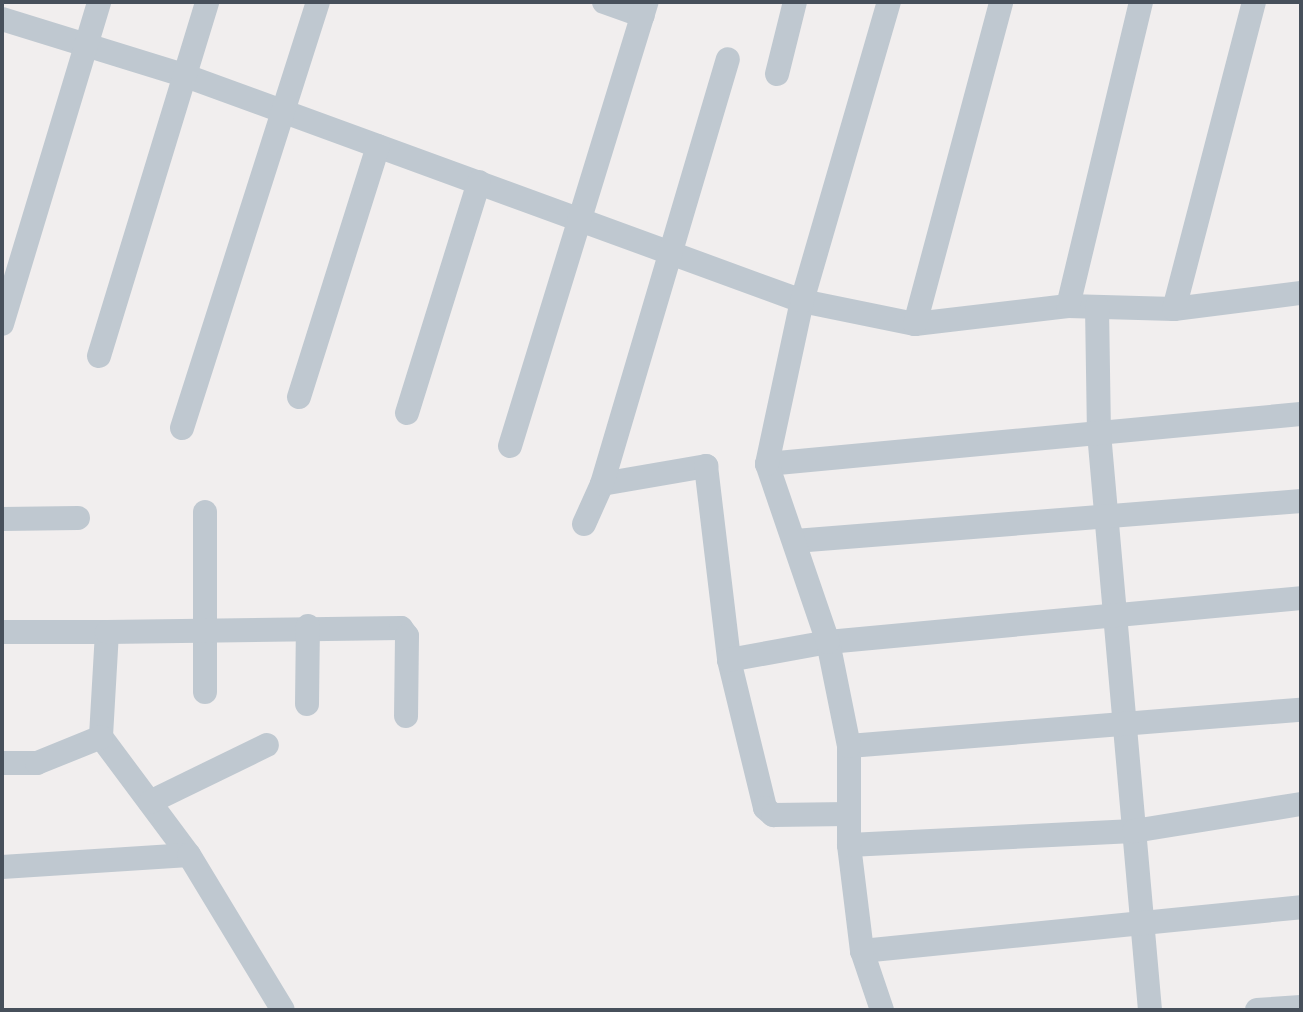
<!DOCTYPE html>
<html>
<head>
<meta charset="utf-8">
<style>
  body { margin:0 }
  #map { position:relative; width:1303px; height:1012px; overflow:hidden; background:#f1eeee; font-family:Commissioner,sans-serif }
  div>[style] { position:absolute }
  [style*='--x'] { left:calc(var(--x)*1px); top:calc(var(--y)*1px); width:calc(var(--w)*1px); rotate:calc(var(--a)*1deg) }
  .minor>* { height:24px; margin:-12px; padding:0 12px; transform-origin:12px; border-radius:12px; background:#bfc8d0 }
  span { translate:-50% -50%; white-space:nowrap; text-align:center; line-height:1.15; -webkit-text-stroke:6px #fff; paint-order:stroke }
  .frame { position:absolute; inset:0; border:4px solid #47505b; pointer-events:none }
</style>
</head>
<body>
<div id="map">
  <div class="minor">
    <i style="--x:604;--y:2;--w:41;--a:19.7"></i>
    <i style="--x:2;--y:19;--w:193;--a:17.2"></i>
    <i style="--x:186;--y:76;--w:656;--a:20.07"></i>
    <i style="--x:802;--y:301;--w:115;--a:11.5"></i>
    <i style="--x:915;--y:324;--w:154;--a:-6.7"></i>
    <i style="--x:1068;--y:306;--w:106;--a:1.6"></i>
    <i style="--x:1174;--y:309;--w:128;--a:-7.2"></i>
    <i style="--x:777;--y:74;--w:74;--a:-76"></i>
    <i style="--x:1068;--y:306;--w:313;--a:-76.5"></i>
    <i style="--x:1097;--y:307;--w:126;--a:89.1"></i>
    <i style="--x:1099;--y:433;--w:579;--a:84.95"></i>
    <i style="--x:1174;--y:309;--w:317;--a:-75.4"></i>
    <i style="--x:2;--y:324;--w:336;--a:-73.2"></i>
    <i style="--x:915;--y:324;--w:333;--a:-75"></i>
    <i style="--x:99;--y:356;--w:370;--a:-73"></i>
    <i style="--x:299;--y:397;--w:263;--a:-72.5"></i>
    <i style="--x:407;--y:413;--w:242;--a:-72.7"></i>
    <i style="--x:182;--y:428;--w:447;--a:-72.3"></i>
    <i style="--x:510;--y:446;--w:465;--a:-72.9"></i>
    <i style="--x:767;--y:464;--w:536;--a:-5.35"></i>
    <i style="--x:602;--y:484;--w:106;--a:-9.8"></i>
    <i style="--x:706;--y:466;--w:195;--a:83.2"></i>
    <i style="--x:729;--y:660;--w:152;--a:76.3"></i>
    <i style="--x:765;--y:808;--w:11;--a:41"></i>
    <i style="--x:773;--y:815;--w:75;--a:-0.8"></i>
    <i style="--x:205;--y:512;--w:180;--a:90"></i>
    <i style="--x:2;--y:519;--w:76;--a:-0.8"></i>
    <i style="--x:584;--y:524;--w:44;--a:-65.8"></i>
    <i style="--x:602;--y:484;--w:443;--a:-73.5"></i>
    <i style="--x:795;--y:541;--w:508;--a:-4.52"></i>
    <i style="--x:2;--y:632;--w:105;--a:0"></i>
    <i style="--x:107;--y:632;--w:105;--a:93.3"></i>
    <i style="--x:101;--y:737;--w:147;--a:53.3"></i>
    <i style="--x:107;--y:632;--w:294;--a:-0.8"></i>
    <i style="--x:401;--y:628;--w:10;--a:53"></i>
    <i style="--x:407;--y:636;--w:80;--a:90.7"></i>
    <i style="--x:729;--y:660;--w:101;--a:-10.3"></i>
    <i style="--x:828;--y:642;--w:475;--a:-5.3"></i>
    <i style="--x:307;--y:704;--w:78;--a:-89.3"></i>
    <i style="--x:849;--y:746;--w:453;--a:-4.6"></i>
    <i style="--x:2;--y:763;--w:35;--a:0"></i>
    <i style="--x:37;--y:763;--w:69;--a:-22.1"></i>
    <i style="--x:150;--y:802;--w:130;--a:-26"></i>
    <i style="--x:849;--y:845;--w:285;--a:-2.8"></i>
    <i style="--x:1134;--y:831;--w:169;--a:-9.2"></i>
    <i style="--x:2;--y:867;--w:187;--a:-3.7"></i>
    <i style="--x:189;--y:855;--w:181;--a:58.8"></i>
    <i style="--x:862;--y:951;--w:441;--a:-5.7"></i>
    <i style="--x:882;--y:1010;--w:62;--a:-108.7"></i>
    <i style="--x:862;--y:951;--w:107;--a:-97"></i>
    <i style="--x:849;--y:845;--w:99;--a:-90"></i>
    <i style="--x:849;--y:746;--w:106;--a:-101.4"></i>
    <i style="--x:828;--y:642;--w:188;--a:-108.9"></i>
    <i style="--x:767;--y:464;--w:167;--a:-77.9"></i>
    <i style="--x:802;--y:301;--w:311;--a:-73.8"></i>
    <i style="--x:1257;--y:1010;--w:44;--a:-3.9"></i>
  </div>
  <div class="frame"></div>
</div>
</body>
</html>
